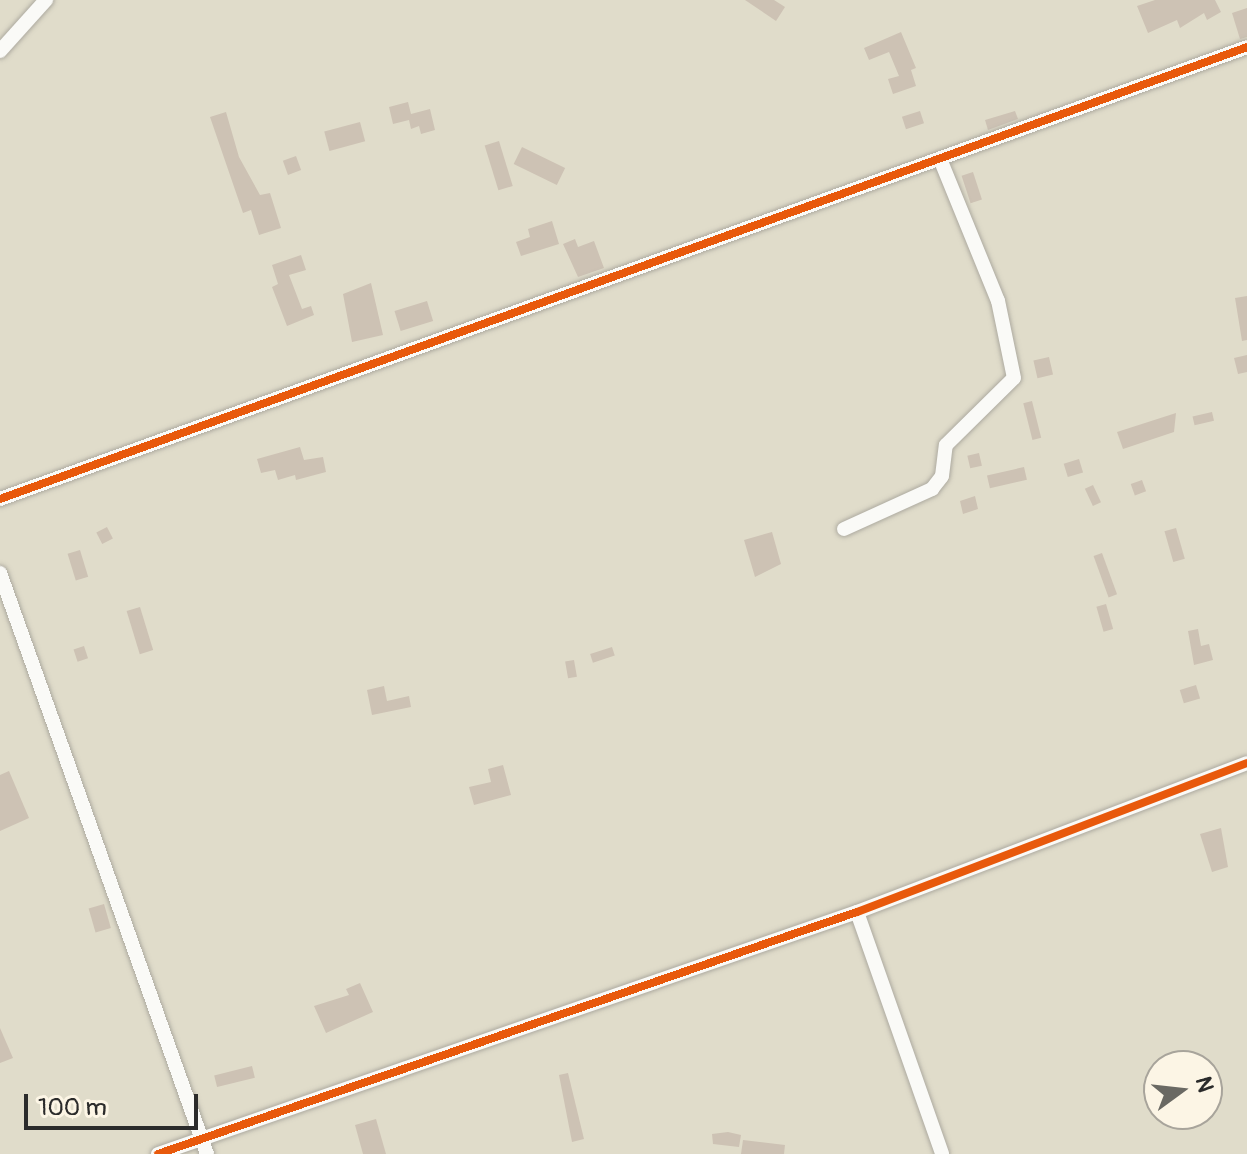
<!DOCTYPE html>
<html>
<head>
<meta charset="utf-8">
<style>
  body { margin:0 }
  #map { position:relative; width:1247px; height:1154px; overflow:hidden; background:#e0dcca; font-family:Pangolin,sans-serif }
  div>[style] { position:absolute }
  .building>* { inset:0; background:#cdc2b4; transform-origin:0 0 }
  .roads { filter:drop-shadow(0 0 2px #adaaa0) drop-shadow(0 0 2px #adaaa0) }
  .minor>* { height:14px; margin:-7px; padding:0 7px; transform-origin:7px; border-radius:7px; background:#fafaf7 }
  .cycleway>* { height:8px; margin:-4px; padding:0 4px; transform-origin:4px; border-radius:4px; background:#e8590c }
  span { translate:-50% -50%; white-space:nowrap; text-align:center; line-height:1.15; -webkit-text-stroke:8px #fcf5e5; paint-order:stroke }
  .north { position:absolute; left:1143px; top:1050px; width:80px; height:80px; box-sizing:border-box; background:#fcf5e5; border:2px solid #a8a49b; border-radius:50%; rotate:75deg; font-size:22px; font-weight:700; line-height:32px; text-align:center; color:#2b2b2b }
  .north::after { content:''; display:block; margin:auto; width:28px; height:36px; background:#6a6963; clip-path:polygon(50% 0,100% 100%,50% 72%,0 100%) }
  .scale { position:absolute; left:24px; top:1094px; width:174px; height:36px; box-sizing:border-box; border:4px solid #2b2b2b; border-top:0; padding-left:10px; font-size:24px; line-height:28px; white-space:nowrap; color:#2b2b2b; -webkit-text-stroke:6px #fcf5e5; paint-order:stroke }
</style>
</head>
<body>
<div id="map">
  <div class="building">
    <div style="clip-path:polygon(745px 0,774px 0,785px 7px,776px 21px)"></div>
    <div style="clip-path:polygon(1155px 0,1215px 0,1221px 12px,1207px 20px,1204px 13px,1180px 28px,1177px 20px,1148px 33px,1137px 6px)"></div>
    <div style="clip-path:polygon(1247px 8px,1247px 37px,1240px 39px,1232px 13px)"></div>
    <div style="clip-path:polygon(901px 32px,916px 68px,911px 70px,916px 86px,893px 94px,888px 79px,899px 76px,889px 52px,869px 60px,864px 48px)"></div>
    <div style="clip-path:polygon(408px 102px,411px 114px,430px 109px,435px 130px,421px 134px,419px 126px,411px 129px,409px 120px,393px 124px,389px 107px)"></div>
    <div style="left:920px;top:111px;width:13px;height:19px;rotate:72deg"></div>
    <div style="clip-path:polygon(1015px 111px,1018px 119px,988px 130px,985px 120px)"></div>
    <div style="clip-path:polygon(226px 112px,239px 157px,260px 195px,270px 193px,281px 228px,259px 235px,251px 210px,243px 213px,210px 117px)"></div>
    <div style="left:360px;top:122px;width:20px;height:37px;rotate:75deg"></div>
    <div style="left:499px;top:141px;width:47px;height:15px;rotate:73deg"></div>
    <div style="left:522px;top:147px;width:48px;height:19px;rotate:26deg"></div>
    <div style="left:296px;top:156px;width:15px;height:14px;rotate:70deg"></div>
    <div style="left:973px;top:172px;width:29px;height:12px;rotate:72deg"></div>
    <div style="clip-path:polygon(552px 221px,559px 244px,521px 256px,516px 242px,530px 237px,528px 229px)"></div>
    <div style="clip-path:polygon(575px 239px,578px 247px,594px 241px,604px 268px,578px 277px,563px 244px)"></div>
    <div style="clip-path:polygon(301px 255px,306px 270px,289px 275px,302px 309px,311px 306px,314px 315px,287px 326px,272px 287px,278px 284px,272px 265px)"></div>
    <div style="clip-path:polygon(371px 283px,383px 335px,352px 342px,343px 294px)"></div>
    <div style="clip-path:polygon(1247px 296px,1247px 340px,1242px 341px,1235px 298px)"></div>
    <div style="left:427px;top:301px;width:21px;height:34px;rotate:73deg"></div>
    <div style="clip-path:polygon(1247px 355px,1247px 372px,1238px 374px,1234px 358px)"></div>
    <div style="left:1049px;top:357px;width:18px;height:16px;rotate:77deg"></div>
    <div style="left:1032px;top:401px;width:38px;height:9px;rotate:76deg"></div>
    <div style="left:1212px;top:412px;width:9px;height:20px;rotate:77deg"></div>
    <div style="clip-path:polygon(1176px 413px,1174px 432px,1123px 449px,1117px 432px)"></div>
    <div style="clip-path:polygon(300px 447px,304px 460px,323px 457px,326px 472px,296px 480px,295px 475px,278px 480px,275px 470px,261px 473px,257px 459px)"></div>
    <div style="left:979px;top:453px;width:13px;height:12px;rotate:77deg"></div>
    <div style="left:1079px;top:459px;width:14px;height:16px;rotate:73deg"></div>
    <div style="left:1024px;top:467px;width:13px;height:38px;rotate:77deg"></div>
    <div style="left:1142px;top:480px;width:12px;height:12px;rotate:70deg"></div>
    <div style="left:1093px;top:485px;width:19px;height:9px;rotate:65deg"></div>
    <div style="clip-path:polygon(975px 496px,978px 509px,963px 514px,960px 501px)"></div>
    <div style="left:107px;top:527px;width:13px;height:12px;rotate:63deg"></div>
    <div style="left:1176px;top:528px;width:32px;height:12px;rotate:74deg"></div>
    <div style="clip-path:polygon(772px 532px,781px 564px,755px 577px,744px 540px)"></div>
    <div style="left:80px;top:550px;width:28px;height:13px;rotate:73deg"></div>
    <div style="left:1102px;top:553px;width:44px;height:9px;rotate:70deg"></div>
    <div style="left:1106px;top:604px;width:26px;height:10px;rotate:74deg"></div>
    <div style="left:140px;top:607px;width:45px;height:14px;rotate:73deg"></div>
    <div style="clip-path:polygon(1198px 629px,1201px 646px,1209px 644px,1213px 660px,1194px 665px,1188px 631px)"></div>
    <div style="left:84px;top:646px;width:13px;height:11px;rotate:72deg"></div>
    <div style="left:612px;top:647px;width:9px;height:23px;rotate:72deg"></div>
    <div style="left:574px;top:660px;width:17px;height:9px;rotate:80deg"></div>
    <div style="left:1196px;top:685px;width:14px;height:17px;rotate:73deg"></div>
    <div style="clip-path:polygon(384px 686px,387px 701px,409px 696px,411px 707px,372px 715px,367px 690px)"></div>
    <div style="clip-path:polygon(503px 765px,511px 795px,474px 805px,469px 787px,491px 782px,488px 769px)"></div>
    <div style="clip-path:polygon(9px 771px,29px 818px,0 831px,0 775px)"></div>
    <div style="clip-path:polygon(1221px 828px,1228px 867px,1212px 872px,1200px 834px)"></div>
    <div style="left:104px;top:904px;width:25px;height:16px;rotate:74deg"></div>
    <div style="clip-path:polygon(360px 983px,373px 1012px,326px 1033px,314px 1006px,349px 995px,346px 989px)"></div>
    <div style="clip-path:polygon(0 1028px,13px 1058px,0 1063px)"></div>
    <div style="left:252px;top:1066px;width:12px;height:39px;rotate:76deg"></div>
    <div style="clip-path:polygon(568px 1073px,584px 1139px,572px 1142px,559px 1075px)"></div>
    <div style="clip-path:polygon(376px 1119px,386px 1154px,363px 1154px,355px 1125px)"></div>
    <div style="clip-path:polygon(728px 1132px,741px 1135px,739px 1147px,713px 1144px,712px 1134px)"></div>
    <div style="clip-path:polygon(743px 1140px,785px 1145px,784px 1154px,741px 1154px)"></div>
  </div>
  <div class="roads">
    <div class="minor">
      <div style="left:0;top:51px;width:69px;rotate:-48deg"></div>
      <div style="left:0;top:499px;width:1326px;rotate:-19.92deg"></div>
      <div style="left:844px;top:529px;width:97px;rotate:-24.4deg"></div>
      <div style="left:932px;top:489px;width:16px;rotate:-52deg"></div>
      <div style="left:942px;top:476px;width:31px;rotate:-83deg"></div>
      <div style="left:946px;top:445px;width:95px;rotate:-44.6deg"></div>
      <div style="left:1014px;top:378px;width:79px;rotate:-101.7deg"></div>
      <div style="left:998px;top:301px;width:151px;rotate:-112.2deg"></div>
      <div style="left:0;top:573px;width:617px;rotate:70.39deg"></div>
      <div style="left:857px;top:912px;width:256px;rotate:70.6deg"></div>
      <div style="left:158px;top:1154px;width:740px;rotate:-19.1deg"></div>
      <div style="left:857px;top:912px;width:417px;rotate:-20.9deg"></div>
    </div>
  </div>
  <div class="cycleway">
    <div style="left:0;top:499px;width:1326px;rotate:-19.92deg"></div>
    <div style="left:158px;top:1154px;width:740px;rotate:-19.1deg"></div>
    <div style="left:857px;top:912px;width:417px;rotate:-20.9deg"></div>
  </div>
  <div class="north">N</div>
  <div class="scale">100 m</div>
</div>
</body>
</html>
